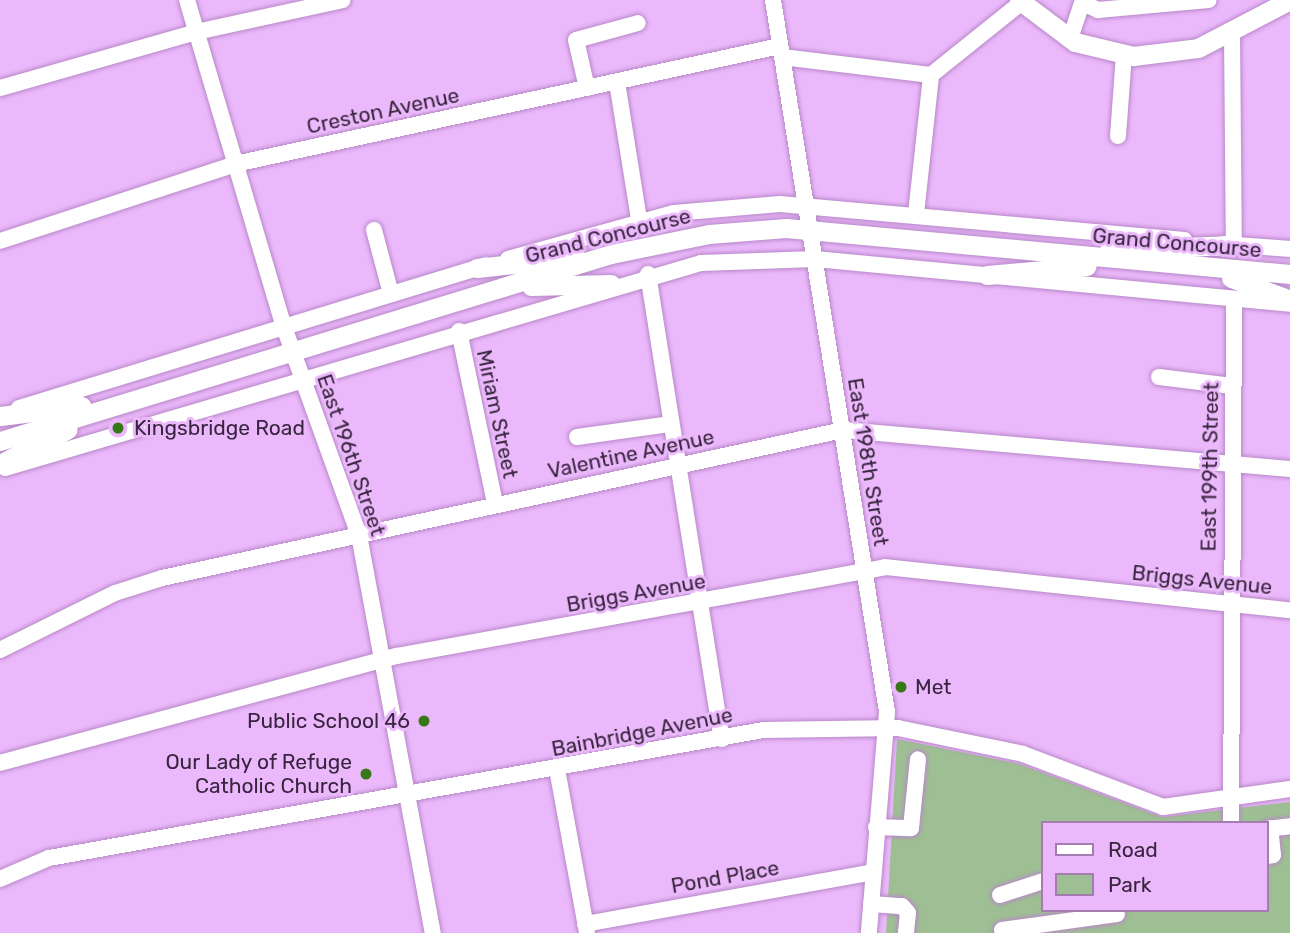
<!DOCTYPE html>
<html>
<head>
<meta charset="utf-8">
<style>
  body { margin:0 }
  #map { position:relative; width:1290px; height:933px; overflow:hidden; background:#ebb9fb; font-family:Rubik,sans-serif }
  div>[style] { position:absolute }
  .green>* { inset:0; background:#9ebf93 }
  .roads { filter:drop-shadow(0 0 2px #b888c8) drop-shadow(0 0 2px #b888c8) }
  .minor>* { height:16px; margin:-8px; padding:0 8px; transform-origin:8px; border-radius:8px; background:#fff }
  .major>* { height:19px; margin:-9.5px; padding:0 9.5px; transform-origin:9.5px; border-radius:9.5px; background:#fff }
  .dots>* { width:19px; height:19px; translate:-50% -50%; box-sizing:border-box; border:4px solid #ebb9fb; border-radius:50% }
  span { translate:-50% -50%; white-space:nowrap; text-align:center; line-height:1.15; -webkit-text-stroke:6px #ebb9fb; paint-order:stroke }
  .street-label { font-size:21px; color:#38243e }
  .poi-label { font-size:21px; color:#38243e }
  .left { translate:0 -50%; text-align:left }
  .right { translate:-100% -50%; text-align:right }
  .legend { position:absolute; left:1041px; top:821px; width:228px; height:91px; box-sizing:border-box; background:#ebb9fb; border:2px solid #a37daf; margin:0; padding:9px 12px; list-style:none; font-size:21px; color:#38243e }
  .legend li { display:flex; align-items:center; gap:14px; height:35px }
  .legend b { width:35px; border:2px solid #a37daf }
</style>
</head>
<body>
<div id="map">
  <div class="green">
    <div style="clip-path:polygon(evenodd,897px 739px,1020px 764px,1162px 817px,1290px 802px,1290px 933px,886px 933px,897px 739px,1043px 823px,1267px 823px,1267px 910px,1043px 910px,1043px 823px)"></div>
  </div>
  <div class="roads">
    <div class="minor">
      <div style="left:187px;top:0;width:341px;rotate:73.5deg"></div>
      <div style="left:284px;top:327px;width:221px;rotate:70.2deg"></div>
      <div style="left:359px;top:535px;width:405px;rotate:79.5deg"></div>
      <div style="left:773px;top:0;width:721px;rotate:80.9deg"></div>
      <div style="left:887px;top:712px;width:222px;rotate:94.7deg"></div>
      <div style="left:1083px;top:3px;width:17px;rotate:25deg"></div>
      <div style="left:1098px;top:10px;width:111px;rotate:-5.1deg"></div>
      <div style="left:1232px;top:32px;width:213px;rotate:89.5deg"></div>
      <div style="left:1070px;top:39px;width:41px;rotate:-71.6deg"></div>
      <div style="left:782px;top:57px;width:150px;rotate:6.9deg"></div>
      <div style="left:617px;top:82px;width:140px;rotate:80.9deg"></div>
      <div style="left:0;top:88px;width:204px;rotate:-15.9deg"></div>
      <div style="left:196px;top:32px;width:150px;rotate:-12.3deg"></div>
      <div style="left:587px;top:88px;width:49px;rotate:-102.9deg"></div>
      <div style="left:576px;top:40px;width:64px;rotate:-15.3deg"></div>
      <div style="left:1118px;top:136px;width:81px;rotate:-85.8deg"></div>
      <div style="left:916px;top:214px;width:140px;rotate:-83.8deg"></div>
      <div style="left:931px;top:75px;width:115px;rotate:-38.7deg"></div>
      <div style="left:374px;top:230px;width:66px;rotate:75.1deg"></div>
      <div style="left:0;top:241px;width:247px;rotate:-18.1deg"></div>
      <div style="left:235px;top:164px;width:558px;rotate:-12.22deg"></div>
      <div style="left:1224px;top:244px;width:66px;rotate:4.3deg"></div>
      <div style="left:508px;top:259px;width:172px;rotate:-15.5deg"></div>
      <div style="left:674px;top:213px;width:106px;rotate:-4.9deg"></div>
      <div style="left:780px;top:204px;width:406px;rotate:5.1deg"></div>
      <div style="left:648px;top:274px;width:471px;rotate:81deg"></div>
      <div style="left:459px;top:331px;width:177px;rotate:78.2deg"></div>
      <div style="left:1159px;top:377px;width:74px;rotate:7deg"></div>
      <div style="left:19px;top:408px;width:488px;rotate:-17deg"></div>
      <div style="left:577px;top:437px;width:95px;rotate:-7.9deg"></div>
      <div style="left:5px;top:468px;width:726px;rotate:-16.41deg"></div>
      <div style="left:701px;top:263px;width:114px;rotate:-2deg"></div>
      <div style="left:815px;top:259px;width:477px;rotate:5.4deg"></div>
      <div style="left:0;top:650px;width:128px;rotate:-26.4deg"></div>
      <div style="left:115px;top:593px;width:49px;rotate:-17.7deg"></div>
      <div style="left:162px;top:578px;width:697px;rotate:-12.26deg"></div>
      <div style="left:843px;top:430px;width:449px;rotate:5deg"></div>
      <div style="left:0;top:763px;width:411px;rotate:-15.1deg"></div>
      <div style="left:397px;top:656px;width:496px;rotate:-10.3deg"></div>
      <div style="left:885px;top:567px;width:407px;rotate:6.1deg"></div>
      <div style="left:557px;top:769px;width:166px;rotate:79.6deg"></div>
      <div style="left:1231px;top:823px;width:523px;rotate:-89.67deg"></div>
      <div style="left:876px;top:827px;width:35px;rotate:2deg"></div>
      <div style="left:911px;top:828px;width:69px;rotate:-84.2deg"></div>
      <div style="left:1267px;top:829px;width:23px;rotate:-7deg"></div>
      <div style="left:1267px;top:856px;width:6px;rotate:-9deg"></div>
      <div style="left:1273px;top:855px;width:27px;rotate:-96deg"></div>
      <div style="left:0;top:879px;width:53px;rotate:-23.2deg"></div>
      <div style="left:49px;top:858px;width:725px;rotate:-10.16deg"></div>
      <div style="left:763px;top:730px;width:135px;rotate:-0.8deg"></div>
      <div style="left:898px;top:728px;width:128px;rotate:11.7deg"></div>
      <div style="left:1023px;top:754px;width:150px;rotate:20.7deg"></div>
      <div style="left:1163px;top:807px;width:128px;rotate:-8.1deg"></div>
      <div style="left:1000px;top:895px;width:45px;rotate:-18deg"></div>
      <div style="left:871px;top:904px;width:31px;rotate:4deg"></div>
      <div style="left:902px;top:906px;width:9px;rotate:49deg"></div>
      <div style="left:908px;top:913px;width:20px;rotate:96deg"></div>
      <div style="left:585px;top:924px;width:293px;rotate:-10.2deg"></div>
      <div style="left:1002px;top:930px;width:116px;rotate:-7.9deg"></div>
    </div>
    <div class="major">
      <div style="left:1019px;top:0;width:70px;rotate:36.9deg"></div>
      <div style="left:1075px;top:42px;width:60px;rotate:13.6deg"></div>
      <div style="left:1133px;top:56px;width:65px;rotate:-7deg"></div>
      <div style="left:1198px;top:48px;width:104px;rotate:-27.6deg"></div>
      <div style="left:1109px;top:250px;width:125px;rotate:-2.3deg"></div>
      <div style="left:477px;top:268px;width:99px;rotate:-6.4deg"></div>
      <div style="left:987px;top:275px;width:100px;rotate:-5.1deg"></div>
      <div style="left:1231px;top:278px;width:63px;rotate:20.4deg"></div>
      <div style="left:531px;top:286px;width:80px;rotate:-1.4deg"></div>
      <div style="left:0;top:416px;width:82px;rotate:-7deg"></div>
      <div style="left:0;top:441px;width:639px;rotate:-17.02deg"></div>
      <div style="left:611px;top:254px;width:100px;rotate:-11.5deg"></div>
      <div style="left:709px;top:234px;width:77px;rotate:-4.5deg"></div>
      <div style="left:786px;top:228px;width:506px;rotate:5.21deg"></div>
      <div style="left:0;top:464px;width:76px;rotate:-27.2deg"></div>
    </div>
  </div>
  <div class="dots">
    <div style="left:118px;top:428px;background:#367817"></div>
    <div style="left:901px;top:687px;background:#367817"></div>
    <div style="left:424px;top:721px;background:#367817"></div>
    <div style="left:366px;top:774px;background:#367817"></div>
  </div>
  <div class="street-label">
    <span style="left:383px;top:111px;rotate:-12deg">Creston Avenue</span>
    <span style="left:608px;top:236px;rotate:-14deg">Grand Concourse</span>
    <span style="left:1177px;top:243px;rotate:5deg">Grand Concourse</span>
    <span style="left:497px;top:414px;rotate:78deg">Miriam Street</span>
    <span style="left:631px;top:454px;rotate:-12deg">Valentine Avenue</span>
    <span style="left:351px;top:455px;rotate:71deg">East 196th Street</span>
    <span style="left:868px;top:462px;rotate:81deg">East 198th Street</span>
    <span style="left:1210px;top:467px;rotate:-89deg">East 199th Street</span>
    <span style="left:1202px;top:580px;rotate:6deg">Briggs Avenue</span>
    <span style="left:636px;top:593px;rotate:-10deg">Briggs Avenue</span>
    <span style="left:642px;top:732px;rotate:-11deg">Bainbridge Avenue</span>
    <span style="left:725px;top:877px;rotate:-10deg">Pond Place</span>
  </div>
  <div class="poi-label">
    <span class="left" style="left:134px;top:428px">Kingsbridge Road</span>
    <span class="left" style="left:915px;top:687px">Met</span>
    <span class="right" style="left:410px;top:721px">Public School 46</span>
    <span class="right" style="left:352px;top:774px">Our Lady of Refuge<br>Catholic Church</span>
  </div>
  <ul class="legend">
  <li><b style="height:9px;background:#fff"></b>Road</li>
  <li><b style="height:19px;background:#9ebf93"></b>Park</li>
  </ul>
</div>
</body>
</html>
